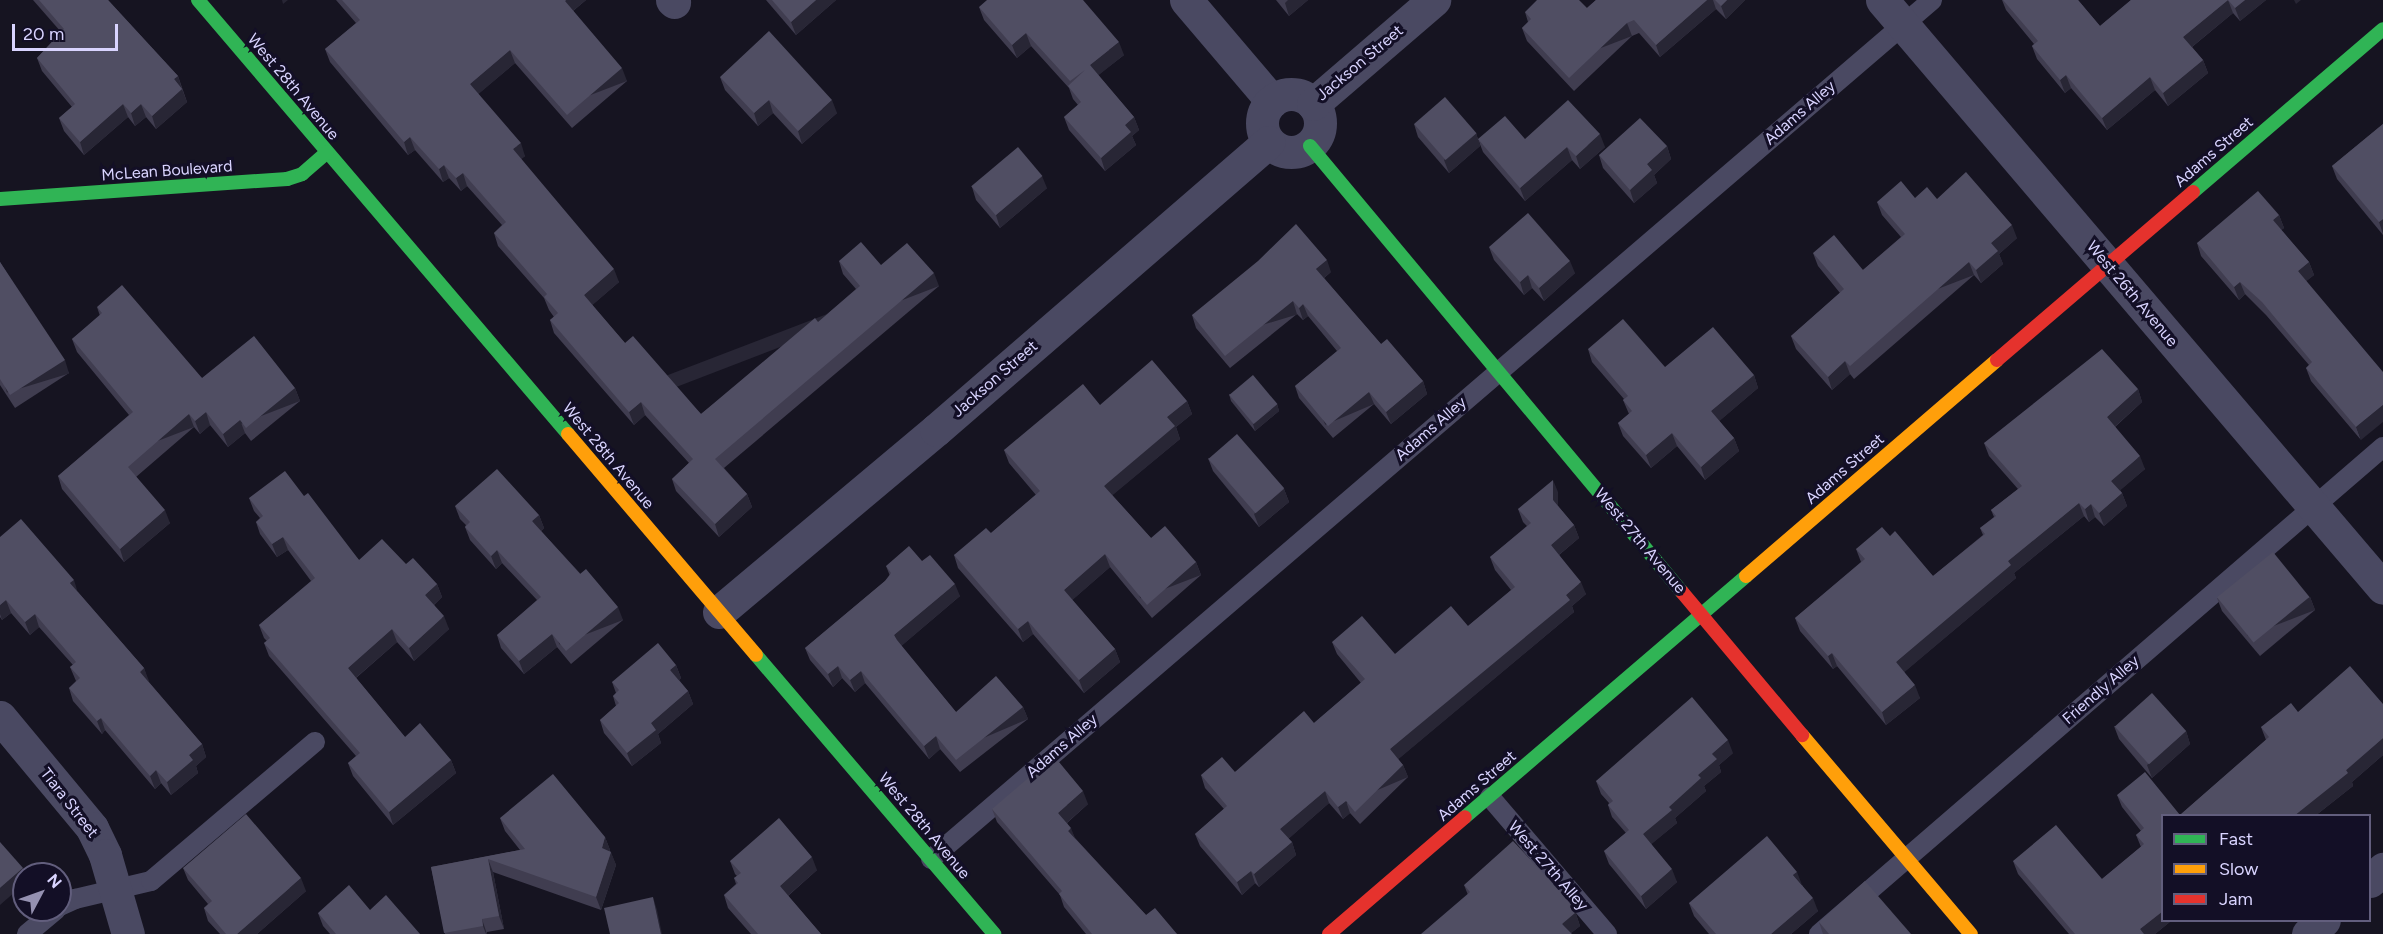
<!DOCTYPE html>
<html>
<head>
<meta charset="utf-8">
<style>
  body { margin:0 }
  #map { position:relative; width:2383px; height:934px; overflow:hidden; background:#161421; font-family:Figtree,sans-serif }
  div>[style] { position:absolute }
  .lane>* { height:20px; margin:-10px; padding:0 10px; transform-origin:10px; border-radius:10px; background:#4a4962 }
  .street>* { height:33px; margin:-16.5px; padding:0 16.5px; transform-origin:16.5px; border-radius:16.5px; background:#4a4962 }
  .street>.ring { margin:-16.5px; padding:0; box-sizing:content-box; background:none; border:33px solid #4a4962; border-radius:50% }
  .fast>* { height:14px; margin:-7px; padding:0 7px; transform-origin:7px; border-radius:7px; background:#30b455 }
  .slow>* { height:14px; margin:-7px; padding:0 7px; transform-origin:7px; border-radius:7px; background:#ff9f0a }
  .jam>* { height:14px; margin:-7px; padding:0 7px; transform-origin:7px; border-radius:7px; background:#e5322d }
  .wall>* { inset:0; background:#403d50 }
  .shaded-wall>* { inset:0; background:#282635; transform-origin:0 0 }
  .building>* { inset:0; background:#504e63; transform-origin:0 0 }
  span { translate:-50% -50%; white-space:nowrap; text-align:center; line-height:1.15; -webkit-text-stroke:6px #130f26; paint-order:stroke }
  .street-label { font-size:16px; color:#d9d4ff }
  .legend { position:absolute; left:2161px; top:814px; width:210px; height:108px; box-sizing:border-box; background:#130f26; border:2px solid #625e7d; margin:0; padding:8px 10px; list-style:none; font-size:18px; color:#d9d4ff }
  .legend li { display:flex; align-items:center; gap:12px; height:30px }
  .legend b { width:30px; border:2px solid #625e7d }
  .north { position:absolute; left:12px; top:862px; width:60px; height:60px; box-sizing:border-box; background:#130f26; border:2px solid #625e7d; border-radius:50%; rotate:49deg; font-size:16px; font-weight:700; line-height:24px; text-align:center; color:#d9d4ff }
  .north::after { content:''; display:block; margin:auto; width:21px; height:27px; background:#9591b1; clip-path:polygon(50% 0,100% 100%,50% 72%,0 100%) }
  .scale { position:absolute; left:12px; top:24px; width:106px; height:27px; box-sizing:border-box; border:3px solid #d9d4ff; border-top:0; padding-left:8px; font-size:18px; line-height:21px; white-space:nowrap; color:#d9d4ff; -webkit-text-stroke:4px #130f26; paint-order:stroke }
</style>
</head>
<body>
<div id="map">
  <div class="lane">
    <div style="left:1490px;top:797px;width:180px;rotate:49.5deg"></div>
    <div style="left:931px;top:859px;width:1319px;rotate:-40.63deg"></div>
    <div style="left:60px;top:906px;width:17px;rotate:-25deg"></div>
    <div style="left:75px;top:899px;width:78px;rotate:-13.3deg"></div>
    <div style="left:151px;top:881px;width:215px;rotate:-40.3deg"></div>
    <div style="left:27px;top:934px;width:38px;rotate:-40deg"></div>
    <div style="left:1819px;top:934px;width:745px;rotate:-40.81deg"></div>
  </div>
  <div class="street">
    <div style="left:672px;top:0;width:3px;rotate:45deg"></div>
    <div style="left:1186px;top:0;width:133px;rotate:49.6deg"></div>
    <div style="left:1882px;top:0;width:772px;rotate:49.57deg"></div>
    <div class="ring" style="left:1262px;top:94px;width:25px;height:25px"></div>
    <div style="left:1313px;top:104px;width:160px;rotate:-40.7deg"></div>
    <div style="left:719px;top:612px;width:283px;rotate:-40deg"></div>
    <div style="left:936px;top:430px;width:440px;rotate:-40.9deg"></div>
    <div style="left:0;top:717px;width:144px;rotate:50.3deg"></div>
    <div style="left:92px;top:828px;width:30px;rotate:64deg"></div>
    <div style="left:105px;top:855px;width:82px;rotate:73.8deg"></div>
    <div style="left:2370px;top:881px;width:18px;rotate:-43deg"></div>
    <div style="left:2308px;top:934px;width:21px;rotate:-41deg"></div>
  </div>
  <div class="fast">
    <div style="left:198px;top:0;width:570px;rotate:49.55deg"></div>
    <div style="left:1310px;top:146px;width:581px;rotate:50.17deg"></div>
    <div style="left:2193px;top:192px;width:250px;rotate:-40.6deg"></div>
    <div style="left:0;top:199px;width:288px;rotate:-4deg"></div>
    <div style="left:287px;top:179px;width:16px;rotate:-18deg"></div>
    <div style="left:302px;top:174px;width:33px;rotate:-41deg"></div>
    <div style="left:756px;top:655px;width:367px;rotate:49.5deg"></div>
    <div style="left:1465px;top:817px;width:370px;rotate:-40.6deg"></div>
  </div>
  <div class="slow">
    <div style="left:568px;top:434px;width:290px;rotate:49.6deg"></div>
    <div style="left:1746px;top:576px;width:331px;rotate:-40.7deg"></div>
    <div style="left:1802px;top:735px;width:261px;rotate:49.7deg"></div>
  </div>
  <div class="jam">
    <div style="left:1997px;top:360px;width:258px;rotate:-40.6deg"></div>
    <div style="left:1682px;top:592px;width:187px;rotate:50deg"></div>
    <div style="left:1329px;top:934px;width:179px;rotate:-40.7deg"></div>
  </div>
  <div class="wall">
    <div style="clip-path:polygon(33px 0,108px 0,178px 76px,187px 102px,156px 129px,146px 117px,135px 126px,128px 117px,84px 155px,64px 131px,59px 118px,72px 107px,42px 71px,37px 58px,61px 32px)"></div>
    <div style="clip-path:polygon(336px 0,586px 0,573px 11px,627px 81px,572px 128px,515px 63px,478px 94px,525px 156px,521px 159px,619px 282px,592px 305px,625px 343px,701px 414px,818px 322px,856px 289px,843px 274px,839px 261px,881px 265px,939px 286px,724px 468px,747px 494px,752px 507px,719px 537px,676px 491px,672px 479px,689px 463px,645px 415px,634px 425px,554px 333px,550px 320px,554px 317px,549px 310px,544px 298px,498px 246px,494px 233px,502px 225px,467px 186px,461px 191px,449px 178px,443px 182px,415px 150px,408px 155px,330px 62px,325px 49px,356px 23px)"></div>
    <div style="clip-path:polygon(766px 0,836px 0,796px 35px)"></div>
    <div style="clip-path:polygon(1276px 0,1308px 0,1289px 16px)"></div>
    <div style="clip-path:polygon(1596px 0,1745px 0,1726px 19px,1716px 9px,1660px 57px,1639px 33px,1632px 36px,1574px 91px,1527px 41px,1522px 28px,1528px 22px,1525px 12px,1587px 8px)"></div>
    <div style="clip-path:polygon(2002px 0,2078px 0,2100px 26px,2131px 0,2266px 0,2240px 21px,2233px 13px,2192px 47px,2203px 60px,2208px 73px,2168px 106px,2155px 90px,2107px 130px,2071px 88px,2065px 93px,2037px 59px,2032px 46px,2034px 44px,2006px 10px)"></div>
    <div style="clip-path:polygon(979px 7px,1124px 55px,1098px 75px,1134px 117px,1139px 130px,1132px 136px,1136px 145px,1105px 171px,1069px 130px,1064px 117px,1078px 105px,1073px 99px,1069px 88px,1031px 46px,1017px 58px,984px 20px)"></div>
    <div style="clip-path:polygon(720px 77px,837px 113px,802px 144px,773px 113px,758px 126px,725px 90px)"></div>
    <div style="clip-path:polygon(1414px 124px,1476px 133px,1480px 146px,1449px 173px,1418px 137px)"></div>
    <div style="clip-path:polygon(2383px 124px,2383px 235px,2337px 179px,2332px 166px)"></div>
    <div style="clip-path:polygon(1478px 139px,1525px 139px,1605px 147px,1580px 169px,1572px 160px,1525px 201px,1483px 152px)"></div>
    <div style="clip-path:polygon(1667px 146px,1671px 159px,1654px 175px,1657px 183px,1634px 203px,1603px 168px,1599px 155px)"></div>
    <div style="clip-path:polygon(972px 187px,1047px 188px,1000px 228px,976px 200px)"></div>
    <div style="clip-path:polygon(1915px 198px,1937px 199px,2017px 238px,1999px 254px,2003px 264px,1981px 283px,1974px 275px,1854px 379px,1850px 374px,1832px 390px,1796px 349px,1791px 336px,1840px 293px,1818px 266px,1813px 253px,1863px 270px,1901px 237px,1882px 215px,1877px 202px)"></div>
    <div style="clip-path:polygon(2279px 215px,2284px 228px,2281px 230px,2309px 262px,2314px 275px,2306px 281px,2361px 440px,2311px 381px,2306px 368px,2309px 365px,2266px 315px,2245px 294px,2239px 300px,2201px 256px,2197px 243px)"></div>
    <div style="clip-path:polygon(1489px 247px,1575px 273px,1544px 301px,1532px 288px,1524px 295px,1494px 260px)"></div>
    <div style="clip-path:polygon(0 262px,69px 373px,15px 408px,0 385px)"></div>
    <div style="clip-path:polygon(1331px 272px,1324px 278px,1381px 344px,1423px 381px,1427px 394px,1391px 424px,1374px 404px,1333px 438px,1299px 398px,1295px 386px,1337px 351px,1308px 316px,1303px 320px,1297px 314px,1230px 368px,1196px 328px,1192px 315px)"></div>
    <div style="clip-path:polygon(97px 307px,202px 378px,295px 388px,300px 401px,251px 441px,245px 433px,228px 447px,210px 425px,200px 434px,194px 427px,136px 477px,170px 523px,124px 562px,62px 489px,58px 476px,129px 415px,77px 352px,72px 339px,100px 316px)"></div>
    <div style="clip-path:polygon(1588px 349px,1665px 367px,1754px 375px,1758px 388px,1719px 421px,1734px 438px,1739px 451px,1705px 480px,1677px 446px,1651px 468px,1623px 436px,1618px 423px,1629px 414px,1623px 400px,1624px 399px,1592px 362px)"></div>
    <div style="clip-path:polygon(2138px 389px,2142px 402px,2115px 427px,2145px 469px,2120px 490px,2122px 493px,2127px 506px,2104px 526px,2095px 517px,2089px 522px,2084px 516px,2014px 573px,2016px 578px,1904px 672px,1920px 698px,1886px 725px,1837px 666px,1833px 669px,1800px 631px,1795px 618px,1861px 562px,1856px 549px,1890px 536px,1933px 576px,1983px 535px,1980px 528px,1994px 517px,1991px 510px,2018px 489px,1989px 456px,1984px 443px)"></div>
    <div style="clip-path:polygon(1229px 394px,1277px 404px,1279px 411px,1255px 431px,1231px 401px)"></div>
    <div style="clip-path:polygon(1187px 401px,1192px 414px,1176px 427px,1180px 439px,1112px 495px,1151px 538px,1196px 562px,1201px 575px,1152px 618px,1110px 567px,1072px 600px,1115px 649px,1120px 662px,1084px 693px,1033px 634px,1023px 642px,958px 568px,954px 555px,991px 533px,1036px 495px,1009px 463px,1004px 450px,1100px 405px)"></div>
    <div style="clip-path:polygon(1208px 458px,1284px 489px,1289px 502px,1259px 527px,1213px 471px)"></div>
    <div style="clip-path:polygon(1558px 492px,1558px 506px,1574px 525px,1579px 538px,1559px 555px,1586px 594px,1572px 606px,1574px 612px,1398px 759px,1403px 765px,1408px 777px,1360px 824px,1350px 813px,1343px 819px,1329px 803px,1288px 839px,1292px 842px,1296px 855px,1259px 887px,1255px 883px,1242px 895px,1200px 846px,1195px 834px,1224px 809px,1205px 788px,1201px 775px,1235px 772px,1314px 723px,1361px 683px,1337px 654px,1332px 642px,1395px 654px,1468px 626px,1511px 590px,1495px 570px,1490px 557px,1527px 526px,1523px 522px,1518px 509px)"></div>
    <div style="clip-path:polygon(304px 496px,359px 560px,406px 564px,437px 584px,442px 597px,434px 605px,449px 629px,414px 661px,397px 642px,356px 678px,405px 737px,451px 760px,456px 773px,393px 825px,353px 776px,348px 763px,356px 756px,269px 656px,264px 643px,267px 641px,264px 638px,259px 625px,311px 581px,288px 550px,277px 557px,260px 534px,256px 522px,260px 518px,254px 511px,249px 498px)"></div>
    <div style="clip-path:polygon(455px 506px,539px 515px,544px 528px,541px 531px,623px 620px,571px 664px,557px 647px,524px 674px,501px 648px,497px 635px,537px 600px,502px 563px,496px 569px,470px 540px,465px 527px,466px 525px,460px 519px)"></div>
    <div style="clip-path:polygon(0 537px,78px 592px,144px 668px,148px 681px,202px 744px,206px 757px,196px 766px,198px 773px,171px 795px,161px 783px,155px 789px,105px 730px,102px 734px,73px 701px,69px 688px,76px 681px,70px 667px,73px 665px,39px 627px,30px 635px,11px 613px,2px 620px,0 617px)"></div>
    <div style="clip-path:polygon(922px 561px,960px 596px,901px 646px,956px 712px,1023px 707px,1028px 719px,960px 772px,940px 749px,929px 759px,865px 683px,855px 692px,842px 678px,833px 687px,810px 660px,805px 648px,885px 581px,890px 576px,886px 566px)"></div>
    <div style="clip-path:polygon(2310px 597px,2315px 610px,2260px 656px,2222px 611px,2217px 598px)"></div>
    <div style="clip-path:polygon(676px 665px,681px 678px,679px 680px,688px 691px,693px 704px,658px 734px,661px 743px,632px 766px,604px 733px,600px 720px,616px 706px,613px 696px,616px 693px,612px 682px)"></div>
    <div style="clip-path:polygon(2383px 704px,2383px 755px,2352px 782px,2353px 786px,2315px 816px,2163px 816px,2163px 921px,2171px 921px,2155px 934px,2069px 934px,2018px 874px,2013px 861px,2102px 879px,2141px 847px,2136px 835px,2141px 831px,2122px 807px,2117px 795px,2180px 815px,2266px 740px,2261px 727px,2298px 712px)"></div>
    <div style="clip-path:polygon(2114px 726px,2186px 731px,2190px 744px,2152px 778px,2119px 739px)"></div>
    <div style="clip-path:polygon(1733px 753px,1719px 765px,1721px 772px,1704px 786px,1706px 791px,1675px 818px,1677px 823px,1651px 844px,1677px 882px,1646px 909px,1609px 864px,1604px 851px,1626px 833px,1612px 817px,1608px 805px,1609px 803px,1601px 794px,1596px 781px)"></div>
    <div style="clip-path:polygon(1088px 804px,1067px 823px,1075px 838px,1146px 915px,1177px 934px,1086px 934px,1064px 907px,1060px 895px,997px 822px,992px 809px)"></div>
    <div style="clip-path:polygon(500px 818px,605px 837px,610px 850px,610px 851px,616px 865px,601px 910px,493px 872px,504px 929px,487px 932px,487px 934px,445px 934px,431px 867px,520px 850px,505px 831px)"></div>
    <div style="clip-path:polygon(730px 861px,817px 870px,788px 896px,821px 934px,751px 934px,728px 908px,724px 895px,736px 884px,734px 878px,737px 876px,735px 874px)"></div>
    <div style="clip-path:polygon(183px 868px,306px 891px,257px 934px,220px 934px,208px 921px,204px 908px,208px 904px,188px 880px)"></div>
    <div style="clip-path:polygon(1464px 885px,1573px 905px,1580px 926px,1571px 933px,1468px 895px)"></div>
    <div style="clip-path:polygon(1802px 885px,1818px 911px,1791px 934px,1709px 934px,1694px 916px,1689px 903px)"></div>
    <div style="clip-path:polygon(370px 910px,420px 934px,330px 934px,323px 926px,318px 913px)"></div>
    <div style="clip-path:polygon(1819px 922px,1911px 934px,1823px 934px)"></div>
  </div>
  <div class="shaded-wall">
    <div style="clip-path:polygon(282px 0,288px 0,283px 4px)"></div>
    <div style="clip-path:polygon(566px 0,586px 0,569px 14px,565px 1px)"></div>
    <div style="clip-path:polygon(816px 0,836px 0,796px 35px,791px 22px)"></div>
    <div style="clip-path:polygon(1288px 0,1308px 0,1289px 16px,1285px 3px)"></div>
    <div style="clip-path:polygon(1707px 0,1713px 0,1716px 9px,1660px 57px,1656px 45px)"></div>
    <div style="clip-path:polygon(1727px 0,1745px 0,1726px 19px,1721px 6px)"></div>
    <div style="clip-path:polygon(2228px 0,2233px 13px,2188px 50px,2183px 37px)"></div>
    <div style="clip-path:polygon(2245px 0,2266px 0,2240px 21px,2235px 8px)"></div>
    <div style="clip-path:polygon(2294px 0,2301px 0,2296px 4px)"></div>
    <div style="left:1627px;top:23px;width:14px;height:80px;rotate:69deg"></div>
    <div style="clip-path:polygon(1026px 33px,1031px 46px,1017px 58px,1012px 45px)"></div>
    <div style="clip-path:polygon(1119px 42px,1124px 55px,1095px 78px,1090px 65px)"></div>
    <div style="clip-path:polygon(510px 50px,515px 63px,475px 97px,470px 84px)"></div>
    <div style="clip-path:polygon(2203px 60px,2208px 73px,2168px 106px,2163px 93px)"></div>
    <div style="left:622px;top:68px;width:14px;height:72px;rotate:69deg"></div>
    <div style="clip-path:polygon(2066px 75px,2071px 88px,2065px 93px,2060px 80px)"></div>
    <div style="clip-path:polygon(178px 76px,182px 89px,174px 79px)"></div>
    <div style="clip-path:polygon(2150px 77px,2155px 90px,2107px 130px,2102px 118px)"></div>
    <div style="clip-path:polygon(182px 89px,187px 102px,156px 129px,152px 116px)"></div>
    <div style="clip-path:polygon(769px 100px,773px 113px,758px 126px,754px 113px)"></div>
    <div style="clip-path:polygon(832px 100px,837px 113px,802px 144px,798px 131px)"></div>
    <div style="clip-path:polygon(123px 104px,128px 117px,84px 155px,80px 142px)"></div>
    <div style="clip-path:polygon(141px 104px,146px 117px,135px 126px,131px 113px)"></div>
    <div style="clip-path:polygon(1134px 117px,1139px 130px,1132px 136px,1136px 145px,1105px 171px,1101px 158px,1125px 125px)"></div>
    <div style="clip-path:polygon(1476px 133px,1480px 146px,1449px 173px,1444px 160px)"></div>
    <div style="clip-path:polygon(1600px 134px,1605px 147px,1580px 169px,1576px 156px)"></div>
    <div style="clip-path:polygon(410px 137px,415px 150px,408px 155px,404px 142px)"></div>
    <div style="clip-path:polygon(521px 143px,525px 156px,518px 162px,513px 149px)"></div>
    <div style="clip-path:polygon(1667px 146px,1671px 159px,1654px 175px,1657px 183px,1634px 203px,1630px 190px,1647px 164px)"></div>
    <div style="clip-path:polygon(1567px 147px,1572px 160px,1525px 201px,1520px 188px)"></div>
    <div style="clip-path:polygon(444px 165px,449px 178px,443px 182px,439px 169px)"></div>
    <div style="clip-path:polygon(463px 173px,467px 186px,461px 191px,456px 178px)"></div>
    <div style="clip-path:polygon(1042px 176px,1047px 188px,1000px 228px,996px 215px)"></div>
    <div style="clip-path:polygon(2279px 215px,2284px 228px,2277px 233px,2273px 220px)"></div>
    <div style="clip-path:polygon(2383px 219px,2383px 234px,2379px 222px)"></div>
    <div style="clip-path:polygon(2012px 225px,2017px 238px,1999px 254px,2003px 264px,1981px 283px,1976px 270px,1991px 243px)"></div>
    <div style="clip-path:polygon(1327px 260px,1331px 272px,1320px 281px,1316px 269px)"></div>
    <div style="clip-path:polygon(1570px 261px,1575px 273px,1544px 301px,1539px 288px)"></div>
    <div style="left:1969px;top:262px;width:14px;height:158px;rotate:69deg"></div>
    <div style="clip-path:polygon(2309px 262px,2314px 275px,2303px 284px,2298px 271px)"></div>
    <div style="clip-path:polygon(614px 269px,619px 282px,589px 308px,584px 295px)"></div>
    <div style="left:934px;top:273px;width:14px;height:287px;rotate:69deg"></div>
    <div style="clip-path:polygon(1528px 275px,1532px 288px,1524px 295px,1520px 282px)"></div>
    <div style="clip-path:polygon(2240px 282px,2245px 294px,2239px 300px,2234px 287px)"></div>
    <div style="left:1293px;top:301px;width:14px;height:87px;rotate:73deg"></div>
    <div style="clip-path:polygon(1303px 304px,1308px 316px,1303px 320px,1299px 308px)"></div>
    <div style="left:65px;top:360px;width:14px;height:65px;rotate:73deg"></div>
    <div style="clip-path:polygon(1845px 361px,1850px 374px,1832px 390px,1828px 377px)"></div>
    <div style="clip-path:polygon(1754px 375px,1758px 388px,1716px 424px,1711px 411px)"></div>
    <div style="clip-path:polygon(1423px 381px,1427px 394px,1391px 424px,1386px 412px)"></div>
    <div style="left:295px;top:388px;width:14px;height:63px;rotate:69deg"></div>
    <div style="clip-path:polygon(2138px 389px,2142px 402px,2111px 430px,2107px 417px)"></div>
    <div style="left:1369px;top:392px;width:13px;height:53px;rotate:67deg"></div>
    <div style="clip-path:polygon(1187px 401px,1192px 414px,1176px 427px,1180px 439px,1108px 499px,1104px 486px,1167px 417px)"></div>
    <div style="clip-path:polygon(641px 402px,645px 415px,634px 425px,629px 412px)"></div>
    <div style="clip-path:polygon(1277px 404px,1279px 411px,1255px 431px,1253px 424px)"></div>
    <div style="clip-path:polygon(2383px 405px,2383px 422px,2361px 440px,2356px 427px)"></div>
    <div style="clip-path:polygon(206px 412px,210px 425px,200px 434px,195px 421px)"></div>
    <div style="left:189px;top:414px;width:14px;height:81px;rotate:69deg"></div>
    <div style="clip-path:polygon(240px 420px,245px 433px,228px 447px,223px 434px)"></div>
    <div style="clip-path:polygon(1672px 433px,1677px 446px,1651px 468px,1646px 455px)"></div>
    <div style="clip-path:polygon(1734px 438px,1739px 451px,1705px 480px,1701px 467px)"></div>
    <div style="clip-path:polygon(2140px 456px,2145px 469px,2116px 494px,2111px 481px)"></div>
    <div style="clip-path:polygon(1553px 480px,1558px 492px,1558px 513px,1553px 500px)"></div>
    <div style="clip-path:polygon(1284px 489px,1289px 502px,1259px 527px,1254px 514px)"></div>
    <div style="clip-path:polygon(2122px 493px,2127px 506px,2104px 526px,2099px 513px)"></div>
    <div style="clip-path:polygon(747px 494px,752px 507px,719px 537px,715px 524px)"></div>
    <div style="clip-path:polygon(2079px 503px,2084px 516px,2014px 573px,2016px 578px,1901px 675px,1896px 662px,2008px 561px)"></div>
    <div style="clip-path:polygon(2091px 504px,2095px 517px,2089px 522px,2085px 509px)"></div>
    <div style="clip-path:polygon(165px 510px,170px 523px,124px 562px,120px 549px)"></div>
    <div style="clip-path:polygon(539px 515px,544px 528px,537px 534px,532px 521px)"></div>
    <div style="clip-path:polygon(1574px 525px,1579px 538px,1555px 558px,1551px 545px)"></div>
    <div style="clip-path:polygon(283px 537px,288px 550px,277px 557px,272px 544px)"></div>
    <div style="clip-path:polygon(497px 550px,502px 563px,496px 569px,491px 556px)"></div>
    <div style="clip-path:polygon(1105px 554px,1110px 567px,1069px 603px,1064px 590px)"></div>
    <div style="left:1196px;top:562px;width:14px;height:65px;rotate:69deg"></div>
    <div style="clip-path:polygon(74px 580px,78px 593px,70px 583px)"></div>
    <div style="clip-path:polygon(1581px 582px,1586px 594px,1572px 606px,1574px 612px,1395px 762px,1390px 749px)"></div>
    <div style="clip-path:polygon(437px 584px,442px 597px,430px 608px,425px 595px)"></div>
    <div style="clip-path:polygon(955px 584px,960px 596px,899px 648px,894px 635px)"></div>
    <div style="left:2310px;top:597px;width:14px;height:72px;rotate:69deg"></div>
    <div style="clip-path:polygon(6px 600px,11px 613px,2px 620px,0 614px,0 605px)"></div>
    <div style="left:618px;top:607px;width:14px;height:68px;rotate:69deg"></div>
    <div style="clip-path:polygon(35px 614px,39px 627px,30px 635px,25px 622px)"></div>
    <div style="clip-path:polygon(444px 616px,449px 629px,414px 661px,409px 648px)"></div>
    <div style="clip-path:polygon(1028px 621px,1033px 634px,1023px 642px,1018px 629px)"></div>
    <div style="clip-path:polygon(392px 629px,397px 642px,352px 681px,348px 668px)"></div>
    <div style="clip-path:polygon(552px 634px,557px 647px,524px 674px,519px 661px)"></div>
    <div style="clip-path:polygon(1115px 649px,1120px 662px,1084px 693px,1079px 680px)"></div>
    <div style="clip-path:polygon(1832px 653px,1837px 666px,1833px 669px,1828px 656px)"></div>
    <div style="clip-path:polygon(676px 665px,681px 678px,675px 683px,670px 670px)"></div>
    <div style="clip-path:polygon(838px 666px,842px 678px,833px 687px,828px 674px)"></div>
    <div style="clip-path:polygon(144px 668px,149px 681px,145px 685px,140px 672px)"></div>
    <div style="clip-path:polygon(861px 671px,865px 683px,855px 692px,850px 680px)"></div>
    <div style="clip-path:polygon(1915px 685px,1920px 698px,1886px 725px,1882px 712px)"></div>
    <div style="clip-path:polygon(688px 691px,693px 704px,658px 734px,661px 743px,632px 766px,627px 753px,651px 723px)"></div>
    <div style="left:1023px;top:707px;width:13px;height:85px;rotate:67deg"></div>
    <div style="clip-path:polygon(101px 718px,105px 730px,102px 734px,97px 721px)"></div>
    <div style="clip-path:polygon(2186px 731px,2190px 744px,2152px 778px,2147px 765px)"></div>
    <div style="clip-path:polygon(936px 736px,940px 749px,929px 759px,924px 746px)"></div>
    <div style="clip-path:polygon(2383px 738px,2383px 755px,2352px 782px,2353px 786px,2315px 816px,2294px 816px)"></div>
    <div style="clip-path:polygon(1728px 740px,1733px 753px,1719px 765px,1721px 772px,1704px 786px,1706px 791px,1675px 818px,1677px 823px,1648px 847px,1643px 834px,1698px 775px,1712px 754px)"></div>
    <div style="clip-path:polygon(202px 744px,206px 757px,196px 766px,198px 773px,171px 795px,167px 782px,189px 755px)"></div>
    <div style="clip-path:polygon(451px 760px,456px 773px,393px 825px,389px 812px)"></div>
    <div style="left:1403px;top:765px;width:13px;height:67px;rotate:67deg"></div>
    <div style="clip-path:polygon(156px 770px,161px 783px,155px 789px,150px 776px)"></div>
    <div style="clip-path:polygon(1083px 791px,1088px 804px,1063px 826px,1058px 813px)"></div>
    <div style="clip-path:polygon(1325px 791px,1329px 803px,1285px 842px,1280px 829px)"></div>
    <div style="clip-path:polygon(1346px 801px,1350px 813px,1343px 819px,1338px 807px)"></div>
    <div style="clip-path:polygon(1071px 828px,1076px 841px,1068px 831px)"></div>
    <div style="clip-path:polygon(605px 837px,610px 850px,606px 861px,602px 848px)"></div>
    <div style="clip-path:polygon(1292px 842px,1296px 855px,1259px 887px,1254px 874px)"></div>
    <div style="clip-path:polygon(611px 852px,616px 865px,601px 910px,596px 897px)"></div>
    <div style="clip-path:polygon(812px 857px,817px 870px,784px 899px,780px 886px)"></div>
    <div style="clip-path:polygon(488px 859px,493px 872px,504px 929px,499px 916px)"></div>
    <div style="clip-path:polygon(23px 868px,25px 874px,24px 874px,24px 884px,0 905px,0 888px)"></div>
    <div style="clip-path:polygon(1672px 869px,1677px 882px,1646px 909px,1641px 896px)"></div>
    <div style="clip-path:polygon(1251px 871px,1255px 883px,1242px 895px,1237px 882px)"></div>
    <div style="clip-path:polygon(1797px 872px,1802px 885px,1793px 875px)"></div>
    <div style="clip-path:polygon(301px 878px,306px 891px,257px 934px,237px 934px)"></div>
    <div style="clip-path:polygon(653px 897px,657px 910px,662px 934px,661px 934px)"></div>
    <div style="clip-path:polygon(1813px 898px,1818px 911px,1791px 934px,1771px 934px)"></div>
    <div style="clip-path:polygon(1573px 905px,1580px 926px,1570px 934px,1562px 924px,1570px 907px)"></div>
    <div style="clip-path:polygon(2163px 911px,2163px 921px,2171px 921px,2155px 934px,2142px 934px,2140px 929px)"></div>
    <div style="clip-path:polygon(482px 919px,487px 934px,486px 934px,483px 926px)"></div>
  </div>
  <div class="building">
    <div style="clip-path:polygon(39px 0,108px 0,178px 76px,174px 79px,182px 89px,152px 116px,141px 104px,131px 113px,123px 104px,80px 142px,59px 118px,75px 104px,37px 58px,64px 29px)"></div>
    <div style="clip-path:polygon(342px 0,566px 0,565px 1px,622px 68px,567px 115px,510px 50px,470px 84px,521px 143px,513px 149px,614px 269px,584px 295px,625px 343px,633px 336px,701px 414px,815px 318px,818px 322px,860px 286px,839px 261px,861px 242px,881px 265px,907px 243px,934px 273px,715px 459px,747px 494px,715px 524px,672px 479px,693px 459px,641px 402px,629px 412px,550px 320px,558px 313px,544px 297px,547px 294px,494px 233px,506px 222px,463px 173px,456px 178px,444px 165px,439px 169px,410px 137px,404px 142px,325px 49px,360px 20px)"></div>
    <div style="clip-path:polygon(772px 0,816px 0,791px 22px)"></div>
    <div style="clip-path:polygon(987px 0,1083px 0,1119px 42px,1090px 65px,1134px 117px,1125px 125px,1131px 132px,1101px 158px,1064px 117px,1081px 102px,1068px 86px,1085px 70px,1070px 81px,1026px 33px,1012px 45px,979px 7px)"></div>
    <div style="clip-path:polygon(1537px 0,1579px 0,1587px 8px,1596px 0,1707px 0,1656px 45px,1634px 20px,1627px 23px,1569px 78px,1522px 28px,1531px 19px,1525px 12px)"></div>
    <div style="clip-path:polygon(1715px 0,1727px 0,1721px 6px)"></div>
    <div style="clip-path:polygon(2003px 0,2078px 0,2100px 26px,2131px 0,2245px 0,2235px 8px,2228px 0,2183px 37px,2203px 60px,2163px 93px,2150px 77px,2102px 118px,2066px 75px,2060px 80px,2032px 46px,2038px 41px)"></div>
    <div style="clip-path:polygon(769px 31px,832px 100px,798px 131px,769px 100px,754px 113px,720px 77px)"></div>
    <div style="left:1445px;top:97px;width:48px;height:41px;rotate:49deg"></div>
    <div style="clip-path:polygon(1568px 100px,1600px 134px,1576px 156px,1567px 147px,1520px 188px,1478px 139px,1505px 116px,1525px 139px)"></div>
    <div style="clip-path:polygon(1640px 118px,1667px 146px,1647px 164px,1652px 170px,1630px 190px,1599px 155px)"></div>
    <div style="clip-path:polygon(2383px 124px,2383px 219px,2379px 222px,2332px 166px)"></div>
    <div style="left:1018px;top:147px;width:38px;height:61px;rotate:50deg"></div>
    <div style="clip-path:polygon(1966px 172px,2012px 225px,1991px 243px,1998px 251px,1976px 270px,1969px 262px,1850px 366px,1845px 361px,1828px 377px,1791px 336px,1844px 289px,1813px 253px,1834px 235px,1863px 270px,1905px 234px,1877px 202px,1901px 181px,1915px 198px,1927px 187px,1937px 199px)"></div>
    <div style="clip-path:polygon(2258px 191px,2279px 215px,2273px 220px,2309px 262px,2298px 271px,2383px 372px,2383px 405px,2356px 427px,2306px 368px,2312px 362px,2262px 302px,2240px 282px,2234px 287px,2197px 243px)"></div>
    <div style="clip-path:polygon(1528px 213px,1570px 261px,1539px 288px,1528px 275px,1520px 282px,1489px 247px)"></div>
    <div style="clip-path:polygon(1296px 224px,1327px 260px,1316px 269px,1381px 344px,1387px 339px,1423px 381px,1386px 412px,1369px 392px,1328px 426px,1295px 386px,1341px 348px,1303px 304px,1299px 308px,1293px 301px,1225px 356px,1192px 315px,1258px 261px)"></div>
    <div style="clip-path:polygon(0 262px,65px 360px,10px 395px,0 379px)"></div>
    <div style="clip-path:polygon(122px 285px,202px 378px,254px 336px,295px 388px,246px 428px,240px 420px,223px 434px,206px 412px,195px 421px,189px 414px,128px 467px,165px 510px,120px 549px,58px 476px,133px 412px,72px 339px,102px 313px,97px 307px)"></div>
    <div style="clip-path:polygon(1623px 319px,1665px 367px,1713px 327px,1754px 375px,1711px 411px,1734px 438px,1701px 467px,1672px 433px,1646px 455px,1618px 423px,1632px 411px,1623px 400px,1628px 396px,1588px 349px)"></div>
    <div style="clip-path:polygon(2102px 349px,2138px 389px,2107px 417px,2140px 456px,2111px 481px,2122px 493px,2099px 513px,2091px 504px,2085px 509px,2079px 503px,2008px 561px,2011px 565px,1896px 662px,1915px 685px,1882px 712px,1832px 653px,1828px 656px,1795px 618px,1865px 559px,1856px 549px,1882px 527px,1890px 536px,1895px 531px,1933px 576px,1985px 534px,1980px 528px,1996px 516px,1991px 510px,2022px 486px,1984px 443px)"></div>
    <div style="clip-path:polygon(1152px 360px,1187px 401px,1167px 417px,1175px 426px,1104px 486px,1151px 538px,1165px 526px,1196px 562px,1147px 605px,1105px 554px,1064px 590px,1115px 649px,1079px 680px,1028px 621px,1018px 629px,954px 555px,986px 528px,991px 533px,1040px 491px,1004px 450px,1083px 384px,1100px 405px)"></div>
    <div style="left:1253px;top:375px;width:38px;height:31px;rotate:50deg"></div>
    <div style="left:1237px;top:434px;width:72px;height:38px;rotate:49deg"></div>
    <div style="clip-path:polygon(497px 469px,539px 515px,532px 521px,580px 574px,586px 569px,618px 607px,566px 651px,552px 634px,519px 661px,497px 635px,541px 597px,497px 550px,491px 556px,465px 527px,470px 522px,455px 506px)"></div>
    <div style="clip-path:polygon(285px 471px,304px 496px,308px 493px,359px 560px,382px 539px,406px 564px,413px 558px,437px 584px,425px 595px,444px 616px,409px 648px,392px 629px,348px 668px,405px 737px,420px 723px,451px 760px,389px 812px,348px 763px,360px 753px,264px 643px,270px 638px,259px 625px,315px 578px,283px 537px,272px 544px,256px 522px,263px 516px,249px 498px)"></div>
    <div style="clip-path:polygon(1553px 480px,1553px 500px,1574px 525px,1551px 545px,1581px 582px,1566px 595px,1570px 600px,1390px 749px,1403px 765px,1355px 812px,1346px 801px,1338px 807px,1325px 791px,1280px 829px,1292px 842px,1254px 874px,1251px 871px,1237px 882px,1195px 834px,1227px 806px,1201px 775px,1222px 757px,1235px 772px,1304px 711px,1314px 723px,1365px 679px,1332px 642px,1362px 616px,1395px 654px,1451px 606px,1468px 626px,1515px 587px,1490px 557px,1531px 523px,1518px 509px)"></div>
    <div style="clip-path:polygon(21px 519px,74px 580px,70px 583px,144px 668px,140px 672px,202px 744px,189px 755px,193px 760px,167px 782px,156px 770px,150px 776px,101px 718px,97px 721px,69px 688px,80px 678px,70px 667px,76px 662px,35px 614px,25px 622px,6px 600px,0 605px,0 537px)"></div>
    <div style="clip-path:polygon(909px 546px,922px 561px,930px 555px,955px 584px,894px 635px,897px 640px,956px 712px,996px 676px,1023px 707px,956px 760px,936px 736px,924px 746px,861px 671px,850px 680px,838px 666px,828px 674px,805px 648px,885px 581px,891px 573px,886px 566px)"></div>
    <div style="left:2273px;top:552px;width:58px;height:72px;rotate:51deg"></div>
    <div style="clip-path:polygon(658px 643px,676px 665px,670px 670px,688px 691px,651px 723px,656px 730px,627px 753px,600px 720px,619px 703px,613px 696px,619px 690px,612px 682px)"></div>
    <div style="clip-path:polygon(2350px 666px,2383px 704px,2383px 738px,2346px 770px,2348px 773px,2294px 816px,2163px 816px,2163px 911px,2140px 929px,2144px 934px,2075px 934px,2013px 861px,2056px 825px,2102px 879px,2144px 844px,2136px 835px,2144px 828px,2117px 795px,2145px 772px,2180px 815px,2269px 737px,2261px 727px,2291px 703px,2298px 712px)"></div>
    <div style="left:2152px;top:693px;width:51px;height:50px;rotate:48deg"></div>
    <div style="clip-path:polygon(1692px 697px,1728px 740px,1712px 754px,1717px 759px,1698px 775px,1701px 778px,1669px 807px,1672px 810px,1643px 834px,1672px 869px,1641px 896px,1604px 851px,1629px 830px,1608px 805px,1613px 801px,1596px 781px)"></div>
    <div style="clip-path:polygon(1054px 756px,1083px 791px,1058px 813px,1071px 828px,1068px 831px,1146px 915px,1155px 908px,1177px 934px,1092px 934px,1059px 894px,1062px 891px,992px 809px)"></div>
    <div style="clip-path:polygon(553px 774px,605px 837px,602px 848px,611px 852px,596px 897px,488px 859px,499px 916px,482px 919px,483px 926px,444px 933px,431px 867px,525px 849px,500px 818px)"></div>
    <div style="clip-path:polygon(246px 814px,301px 878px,237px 934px,226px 934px,204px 908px,212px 901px,183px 868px)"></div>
    <div style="clip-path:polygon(779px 818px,812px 857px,780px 886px,821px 934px,758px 934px,724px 895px,738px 883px,734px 878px,741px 873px,730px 861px)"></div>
    <div style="clip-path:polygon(1767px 836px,1797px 872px,1793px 875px,1813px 898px,1771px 934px,1716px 934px,1689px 903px)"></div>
    <div style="clip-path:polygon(1513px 841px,1573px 905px,1570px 907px,1575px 913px,1562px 924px,1572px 934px,1421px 934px,1470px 892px,1464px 885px)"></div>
    <div style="clip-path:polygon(0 842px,23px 868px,0 888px)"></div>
    <div style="clip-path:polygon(1865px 881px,1911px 934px,1829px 934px,1819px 922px)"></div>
    <div style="clip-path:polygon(349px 885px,370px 910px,386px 895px,420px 934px,336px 934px,318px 913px)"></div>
    <div style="clip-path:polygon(653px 897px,661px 934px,610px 934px,604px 908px)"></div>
  </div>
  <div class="street-label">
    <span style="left:1360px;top:63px;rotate:-40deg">Jackson Street</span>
    <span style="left:293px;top:87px;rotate:50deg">West 28th Avenue</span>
    <span style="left:1800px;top:113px;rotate:-41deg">Adams Alley</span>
    <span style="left:2214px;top:152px;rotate:-41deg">Adams Street</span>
    <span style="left:167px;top:171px;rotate:-4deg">McLean Boulevard</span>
    <span style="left:2132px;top:294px;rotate:50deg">West 26th Avenue</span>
    <span style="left:995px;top:379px;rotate:-41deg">Jackson Street</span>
    <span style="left:1431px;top:429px;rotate:-41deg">Adams Alley</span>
    <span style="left:608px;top:456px;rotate:50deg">West 28th Avenue</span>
    <span style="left:1845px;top:469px;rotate:-41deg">Adams Street</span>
    <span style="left:1640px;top:541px;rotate:50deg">West 27th Avenue</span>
    <span style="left:2101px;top:690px;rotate:-41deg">Friendly Alley</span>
    <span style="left:1062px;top:746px;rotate:-41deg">Adams Alley</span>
    <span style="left:1477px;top:786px;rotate:-41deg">Adams Street</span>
    <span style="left:69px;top:803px;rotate:52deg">Tiara Street</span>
    <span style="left:924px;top:826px;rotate:50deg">West 28th Avenue</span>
    <span style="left:1548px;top:866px;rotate:49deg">West 27th Alley</span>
  </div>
  <ul class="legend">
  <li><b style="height:8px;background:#30b455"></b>Fast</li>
  <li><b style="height:8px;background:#ff9f0a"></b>Slow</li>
  <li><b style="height:8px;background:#e5322d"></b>Jam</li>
  </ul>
  <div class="north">N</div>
  <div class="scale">20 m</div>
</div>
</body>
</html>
